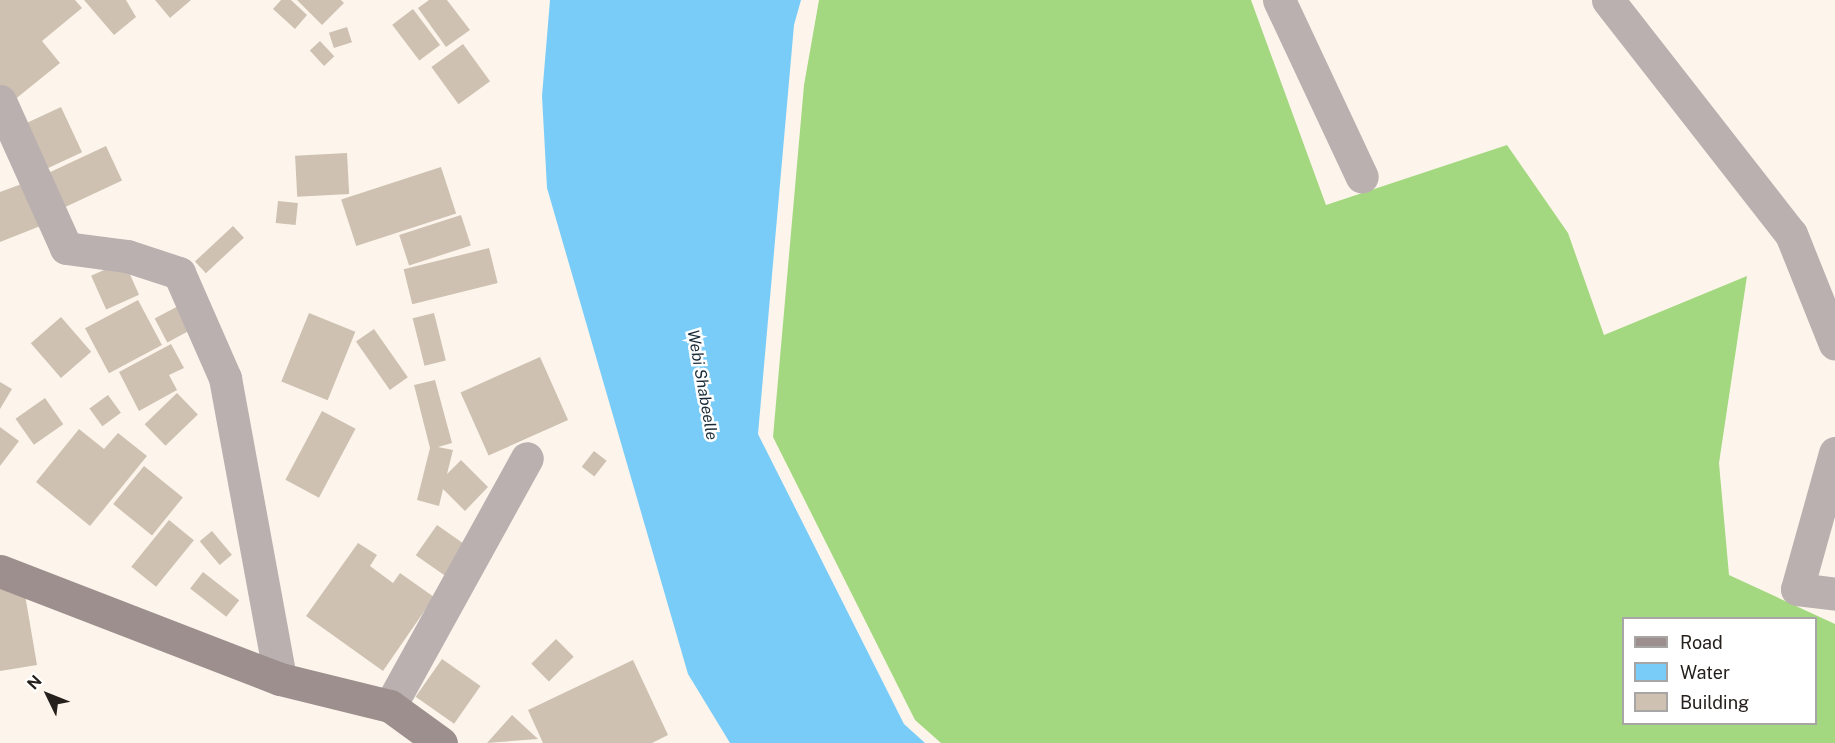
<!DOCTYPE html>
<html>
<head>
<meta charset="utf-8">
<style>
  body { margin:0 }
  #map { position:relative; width:1835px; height:743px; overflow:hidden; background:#fdf5eb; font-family:"Public Sans",sans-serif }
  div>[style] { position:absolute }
  .forest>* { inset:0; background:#a3d880 }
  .water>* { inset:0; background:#79ccf8 }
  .building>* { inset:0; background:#cec1b2; transform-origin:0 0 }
  .street>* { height:33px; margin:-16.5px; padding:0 16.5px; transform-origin:16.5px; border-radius:16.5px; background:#bab0b0 }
  .secondary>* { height:33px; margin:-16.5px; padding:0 16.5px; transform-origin:16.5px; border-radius:16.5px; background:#9d8f8e }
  span { translate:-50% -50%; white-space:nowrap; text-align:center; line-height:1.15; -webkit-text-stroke:5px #fff; paint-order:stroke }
  .water-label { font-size:16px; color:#192c37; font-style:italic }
  .legend { position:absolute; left:1622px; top:617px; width:195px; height:108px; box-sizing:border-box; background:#fff; border:2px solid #a8a6a4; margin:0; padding:8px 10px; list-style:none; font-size:18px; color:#25201b }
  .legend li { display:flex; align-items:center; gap:12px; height:30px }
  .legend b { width:30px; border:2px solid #a8a6a4 }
  .north { position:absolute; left:18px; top:665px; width:60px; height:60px; -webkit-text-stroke:4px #fff; paint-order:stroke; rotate:313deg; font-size:16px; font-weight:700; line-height:24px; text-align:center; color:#25201b }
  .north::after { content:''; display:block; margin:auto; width:21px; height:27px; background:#25201b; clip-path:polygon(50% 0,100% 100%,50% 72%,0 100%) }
</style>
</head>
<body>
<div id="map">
  <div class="forest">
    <div style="clip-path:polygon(evenodd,819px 0,1251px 0,1326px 205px,1507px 145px,1568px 233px,1604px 335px,1747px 276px,1719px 463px,1729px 575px,1835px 624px,1835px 743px,941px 743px,915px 720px,773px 437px,804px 85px,819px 0,1624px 618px,1816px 618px,1816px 724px,1624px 724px,1624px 618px)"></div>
  </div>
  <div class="water">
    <div style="clip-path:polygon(550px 0,801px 0,794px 25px,758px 434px,904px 724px,925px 743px,730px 743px,688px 674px,547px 188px,542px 96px)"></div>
  </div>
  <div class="building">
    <div style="clip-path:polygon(0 0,75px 0,82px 8px,42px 41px,60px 63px,8px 105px,0 95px)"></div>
    <div style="clip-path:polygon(84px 0,126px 0,136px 17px,114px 35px)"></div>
    <div style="clip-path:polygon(155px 0,191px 0,170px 18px)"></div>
    <div style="clip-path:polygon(281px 0,291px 0,307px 15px,295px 29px,273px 9px)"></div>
    <div style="clip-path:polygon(297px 0,341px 0,344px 3px,322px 25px)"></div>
    <div style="clip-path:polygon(429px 0,447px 0,470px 30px,446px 47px,418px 8px)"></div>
    <div style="left:413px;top:9px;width:45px;height:26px;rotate:53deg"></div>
    <div style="left:347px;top:27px;width:16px;height:19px;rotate:72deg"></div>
    <div style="left:320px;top:41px;width:21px;height:14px;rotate:47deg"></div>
    <div style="left:463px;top:44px;width:46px;height:39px;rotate:54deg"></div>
    <div style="left:61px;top:107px;width:50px;height:51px;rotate:65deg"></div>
    <div style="left:106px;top:146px;width:38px;height:75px;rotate:65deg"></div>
    <div style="left:347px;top:153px;width:41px;height:52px;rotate:87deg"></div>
    <div style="left:441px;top:167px;width:49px;height:105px;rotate:72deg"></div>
    <div style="clip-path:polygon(27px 182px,43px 225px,0 242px,0 192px)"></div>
    <div style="left:278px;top:201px;width:20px;height:22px;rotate:6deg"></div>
    <div style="left:461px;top:215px;width:32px;height:65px;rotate:72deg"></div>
    <div style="left:233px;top:226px;width:16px;height:52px;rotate:47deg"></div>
    <div style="left:489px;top:248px;width:36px;height:88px;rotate:76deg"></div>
    <div style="left:124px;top:261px;width:37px;height:36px;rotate:66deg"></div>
    <div style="left:138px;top:300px;width:51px;height:60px;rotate:62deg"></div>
    <div style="left:182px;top:304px;width:27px;height:31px;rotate:62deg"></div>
    <div style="left:309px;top:313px;width:50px;height:74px;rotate:22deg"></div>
    <div style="left:434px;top:313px;width:49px;height:22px;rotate:76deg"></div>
    <div style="left:61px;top:317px;width:46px;height:40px;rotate:49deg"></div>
    <div style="left:374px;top:329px;width:59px;height:22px;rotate:55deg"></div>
    <div style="clip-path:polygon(171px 344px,184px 368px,169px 375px,177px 390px,139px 411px,119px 372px)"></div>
    <div style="left:540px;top:357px;width:69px;height:87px;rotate:66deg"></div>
    <div style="clip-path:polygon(435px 380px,452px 443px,438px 447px,453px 450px,447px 474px,461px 460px,488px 487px,465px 511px,443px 489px,439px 506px,417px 500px,430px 448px,414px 385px)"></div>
    <div style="clip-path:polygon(0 382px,12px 389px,0 409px)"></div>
    <div style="left:177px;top:393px;width:30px;height:45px;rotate:46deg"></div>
    <div style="left:108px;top:395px;width:22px;height:23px;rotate:54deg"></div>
    <div style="left:45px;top:398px;width:32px;height:36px;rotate:55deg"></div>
    <div style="left:322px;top:411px;width:38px;height:78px;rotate:28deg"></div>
    <div style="clip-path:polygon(0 427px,19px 441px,0 466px)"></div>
    <div style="clip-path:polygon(79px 429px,104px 449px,118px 433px,147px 456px,90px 526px,36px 482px)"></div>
    <div style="left:594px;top:451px;width:16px;height:20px;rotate:38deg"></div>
    <div style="left:144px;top:466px;width:50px;height:49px;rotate:39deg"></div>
    <div style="left:169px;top:520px;width:32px;height:60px;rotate:39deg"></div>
    <div style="left:437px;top:525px;width:38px;height:37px;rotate:35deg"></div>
    <div style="left:212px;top:531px;width:31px;height:16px;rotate:50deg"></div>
    <div style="clip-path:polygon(358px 543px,377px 555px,370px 566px,393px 583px,400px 573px,434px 597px,383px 671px,306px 616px)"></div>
    <div style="left:203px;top:572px;width:46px;height:21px;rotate:38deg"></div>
    <div style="clip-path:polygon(23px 583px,37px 665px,0 671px,0 587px)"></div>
    <div style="left:556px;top:639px;width:25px;height:35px;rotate:45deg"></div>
    <div style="left:442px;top:659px;width:47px;height:46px;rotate:35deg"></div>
    <div style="clip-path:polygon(633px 660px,668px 735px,652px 743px,543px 743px,528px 710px)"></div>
    <div style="clip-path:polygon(512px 715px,538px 739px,487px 743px)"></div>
  </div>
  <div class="street">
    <div style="left:1279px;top:0;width:195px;rotate:64.9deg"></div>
    <div style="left:1608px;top:0;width:297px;rotate:52deg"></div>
    <div style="left:1791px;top:234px;width:118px;rotate:68.2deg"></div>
    <div style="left:0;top:101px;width:161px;rotate:65.8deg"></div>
    <div style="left:66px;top:248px;width:62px;rotate:7.5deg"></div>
    <div style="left:127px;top:256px;width:55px;rotate:18.1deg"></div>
    <div style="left:179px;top:273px;width:115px;rotate:66.3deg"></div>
    <div style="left:225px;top:378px;width:306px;rotate:79.6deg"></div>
    <div style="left:1835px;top:453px;width:141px;rotate:105.6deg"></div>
    <div style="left:1797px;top:589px;width:38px;rotate:7deg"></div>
    <div style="left:390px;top:706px;width:283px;rotate:-61.1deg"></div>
  </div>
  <div class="secondary">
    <div style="left:0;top:571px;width:300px;rotate:21.1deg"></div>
    <div style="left:280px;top:679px;width:113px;rotate:13.8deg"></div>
    <div style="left:390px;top:706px;width:63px;rotate:36deg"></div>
  </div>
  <div class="water-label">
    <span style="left:702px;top:385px;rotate:80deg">Webi Shabeelle</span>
  </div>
  <ul class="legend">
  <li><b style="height:8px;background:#9d8f8e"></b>Road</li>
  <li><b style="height:16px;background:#79ccf8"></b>Water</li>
  <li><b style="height:16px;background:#cec1b2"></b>Building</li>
  </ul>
  <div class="north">N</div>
</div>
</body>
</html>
